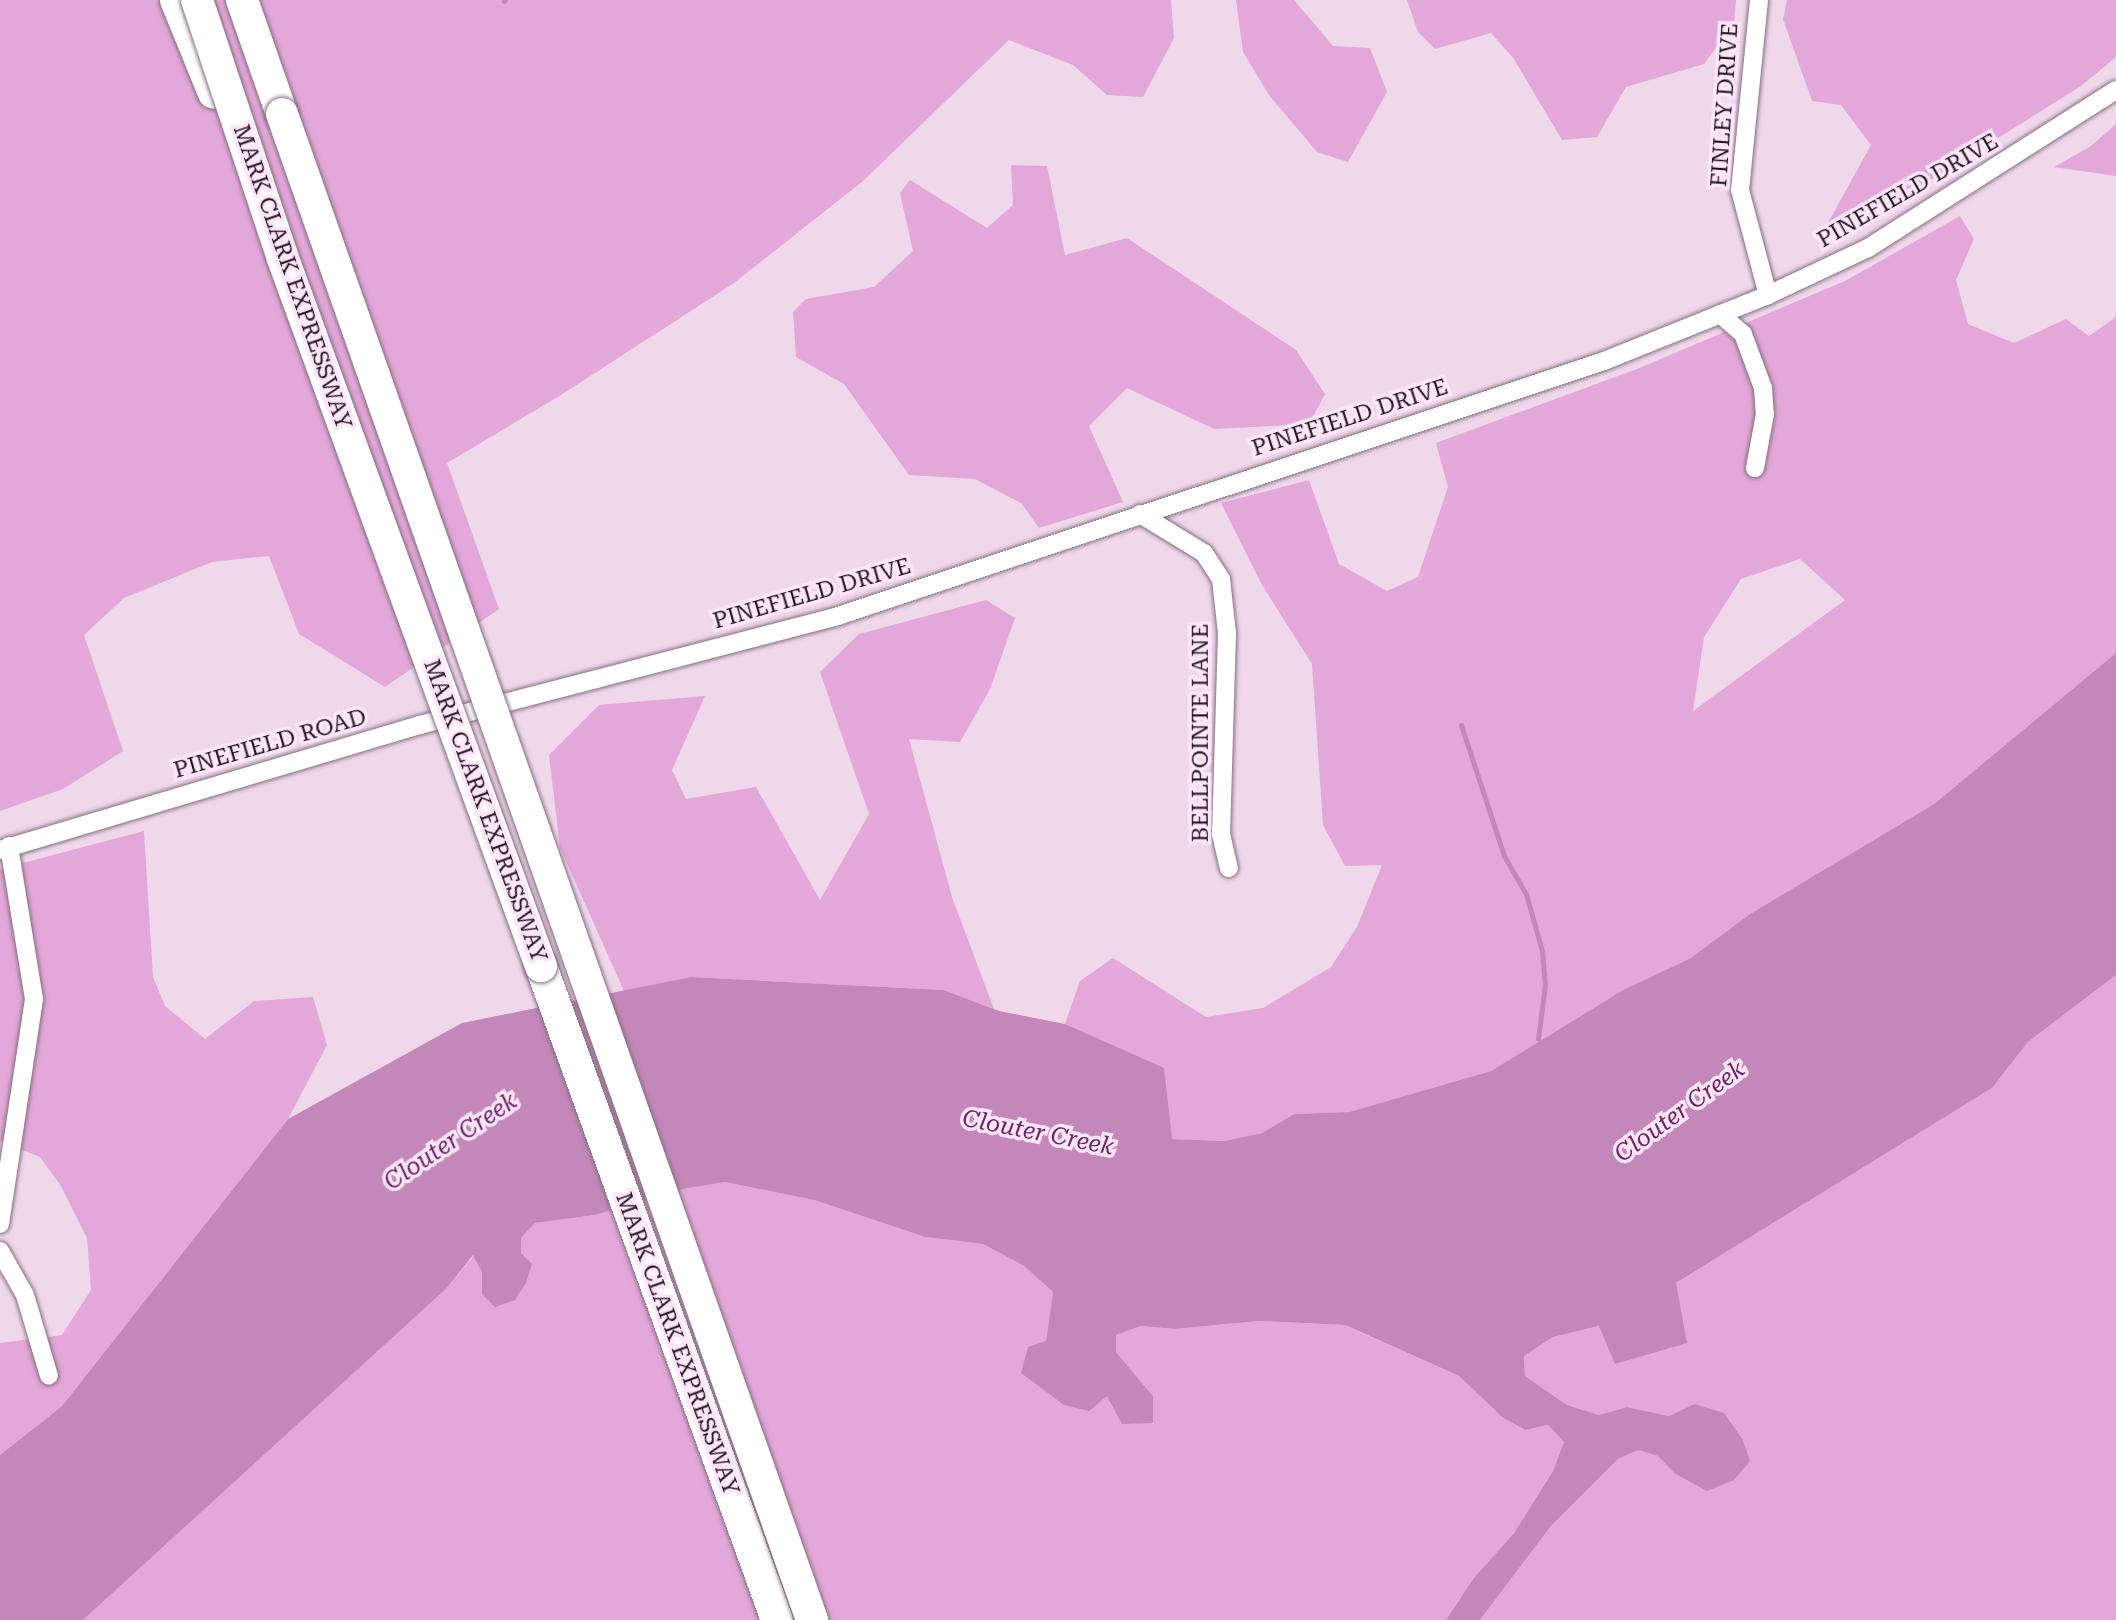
<!DOCTYPE html>
<html>
<head>
<meta charset="utf-8">
<style>
  body { margin:0 }
  #map { position:relative; width:2116px; height:1620px; overflow:hidden; background:#f0d8eb; font-family:"Roboto Serif",serif }
  div>[style] { position:absolute }
  .green>* { inset:0; background:#e3a7d9 }
  .water>* { inset:0; background:#c388b9 }
  .stream>* { height:5px; margin:-2.5px; padding:0 2.5px; transform-origin:2.5px; border-radius:2.5px; background:#c388b9 }
  .roads { filter:drop-shadow(0 0 2px #846e80) drop-shadow(0 0 2px #846e80) }
  .street>* { height:18px; margin:-9px; padding:0 9px; transform-origin:9px; border-radius:9px; background:#fff }
  .highway>* { height:32px; margin:-16px; padding:0 16px; transform-origin:16px; border-radius:16px; background:#fff }
  .bridges { filter:drop-shadow(0 0 2px #846e80) drop-shadow(0 0 2px #846e80) }
  .highway-bridge>* { height:32px; margin:-16px; padding:0 16px; transform-origin:16px; border-radius:16px; background:#fff }
  span { translate:-50% -50%; white-space:nowrap; text-align:center; line-height:1.15; -webkit-text-stroke:7px #fee5f9; paint-order:stroke }
  .street-label { font-size:23px; color:#1d151c }
  .water-label { font-size:24px; color:#6b2463; font-style:italic }
</style>
</head>
<body>
<div id="map">
  <div class="green">
    <div style="clip-path:polygon(0 0,1171px 0,1174px 38px,1143px 97px,1107px 95px,1073px 65px,1009px 40px,863px 181px,734px 283px,561px 395px,447px 463px,499px 609px,385px 687px,299px 634px,269px 556px,212px 562px,124px 598px,84px 635px,123px 751px,63px 789px,0 811px)"></div>
    <div style="clip-path:polygon(1236px 0,1294px 0,1333px 46px,1370px 48px,1387px 92px,1348px 162px,1317px 152px,1269px 95px,1243px 52px)"></div>
    <div style="clip-path:polygon(1407px 0,1736px 0,1734px 23px,1704px 64px,1626px 87px,1597px 137px,1562px 140px,1514px 59px,1491px 33px,1435px 49px,1418px 32px)"></div>
    <div style="clip-path:polygon(1787px 0,2116px 0,2116px 57px,2081px 86px,1888px 207px,1824px 230px,1871px 145px,1841px 105px,1812px 101px,1783px 19px)"></div>
    <div style="clip-path:polygon(2116px 124px,2116px 176px,2054px 167px,2091px 146px)"></div>
    <div style="clip-path:polygon(1011px 165px,1047px 166px,1065px 255px,1127px 238px,1296px 350px,1325px 394px,1309px 424px,1214px 429px,1127px 388px,1089px 426px,1123px 502px,1039px 528px,1021px 503px,975px 479px,909px 475px,844px 384px,796px 357px,793px 312px,806px 299px,874px 287px,913px 251px,900px 193px,910px 180px,987px 228px,1013px 205px)"></div>
    <div style="clip-path:polygon(evenodd,1960px 216px,1974px 239px,1956px 280px,1968px 324px,2014px 343px,2066px 319px,2089px 336px,2116px 317px,2116px 653px,1934px 804px,1750px 914px,1691px 958px,1623px 990px,1491px 1071px,1349px 1112px,1294px 1114px,1262px 1133px,1224px 1141px,1172px 1139px,1108px 1044px,1065px 1024px,1080px 981px,1113px 958px,1206px 1017px,1263px 1008px,1331px 967px,1357px 927px,1382px 865px,1345px 866px,1323px 825px,1312px 664px,1262px 585px,1221px 503px,1309px 480px,1339px 564px,1387px 591px,1418px 577px,1448px 487px,1436px 443px,1637px 369px,1845px 281px,1960px 216px,1800px 559px,1845px 600px,1693px 711px,1704px 637px,1741px 579px,1800px 559px)"></div>
    <div style="clip-path:polygon(986px 600px,1015px 618px,990px 689px,960px 742px,909px 739px,952px 897px,994px 1009px,944px 990px,691px 977px,624px 991px,560px 848px,549px 755px,599px 705px,705px 696px,672px 770px,686px 799px,756px 787px,820px 900px,869px 814px,820px 672px,859px 634px)"></div>
    <div style="clip-path:polygon(144px 831px,153px 977px,165px 1006px,205px 1039px,254px 1001px,313px 997px,327px 1045px,288px 1119px,62px 1406px,0 1455px,0 1343px,62px 1335px,91px 1290px,87px 1238px,61px 1186px,40px 1157px,0 1141px,0 869px)"></div>
    <div style="clip-path:polygon(2116px 975px,2116px 1620px,1480px 1620px,1551px 1526px,1618px 1459px,1638px 1450px,1658px 1456px,1674px 1473px,1694px 1404px,1669px 1416px,1627px 1407px,1599px 1415px,1567px 1405px,1525px 1376px,1524px 1356px,1553px 1337px,1600px 1326px,1676px 1283px,1992px 1088px,2028px 1042px)"></div>
    <div style="clip-path:polygon(725px 1182px,814px 1200px,925px 1237px,983px 1244px,1024px 1266px,1053px 1292px,1046px 1342px,1107px 1396px,1153px 1396px,1116px 1352px,1115px 1335px,1141px 1326px,1174px 1329px,1260px 1321px,1344px 1325px,1459px 1376px,1502px 1417px,1525px 1430px,1548px 1425px,1564px 1442px,1553px 1471px,1514px 1533px,1473px 1579px,1446px 1620px,83px 1620px,447px 1288px,474px 1255px,482px 1272px,482px 1294px,521px 1253px,521px 1238px,535px 1223px,595px 1215px,683px 1189px)"></div>
  </div>
  <div class="water">
    <div style="clip-path:polygon(2116px 653px,2116px 975px,2028px 1042px,1992px 1088px,1676px 1283px,1687px 1343px,1615px 1364px,1599px 1326px,1553px 1337px,1524px 1356px,1525px 1376px,1567px 1405px,1599px 1415px,1627px 1407px,1669px 1416px,1694px 1404px,1724px 1413px,1743px 1440px,1750px 1461px,1734px 1480px,1707px 1491px,1674px 1473px,1658px 1456px,1638px 1450px,1618px 1459px,1551px 1526px,1480px 1620px,1446px 1620px,1473px 1579px,1514px 1533px,1553px 1471px,1564px 1442px,1548px 1425px,1525px 1430px,1502px 1417px,1459px 1376px,1345px 1325px,1260px 1321px,1174px 1329px,1141px 1326px,1116px 1335px,1116px 1352px,1153px 1396px,1153px 1423px,1122px 1424px,1107px 1396px,1089px 1411px,1064px 1405px,1021px 1373px,1028px 1347px,1046px 1341px,1053px 1292px,1024px 1266px,983px 1244px,925px 1237px,814px 1200px,725px 1182px,683px 1189px,595px 1215px,535px 1223px,521px 1238px,521px 1253px,532px 1264px,526px 1283px,515px 1300px,495px 1307px,482px 1294px,482px 1272px,473px 1255px,447px 1288px,83px 1620px,0 1620px,0 1455px,62px 1406px,288px 1119px,462px 1023px,691px 977px,944px 990px,999px 1011px,1065px 1024px,1164px 1068px,1172px 1139px,1224px 1141px,1262px 1133px,1294px 1114px,1349px 1112px,1491px 1071px,1623px 990px,1691px 958px,1750px 914px,1934px 804px)"></div>
  </div>
  <div class="stream">
    <div style="left:504px;top:1px;width:1px;rotate:-45deg"></div>
    <div style="left:1461px;top:725px;width:138px;rotate:71.8deg"></div>
    <div style="left:1504px;top:856px;width:44px;rotate:59.9deg"></div>
    <div style="left:1526px;top:894px;width:59px;rotate:74.3deg"></div>
    <div style="left:1542px;top:951px;width:34px;rotate:85deg"></div>
    <div style="left:1545px;top:985px;width:54px;rotate:97.4deg"></div>
  </div>
  <div class="roads">
    <div class="street">
      <div style="left:1759px;top:0;width:191px;rotate:95.7deg"></div>
      <div style="left:1740px;top:190px;width:109px;rotate:75.1deg"></div>
      <div style="left:1720px;top:314px;width:30px;rotate:41deg"></div>
      <div style="left:1743px;top:334px;width:58px;rotate:69.7deg"></div>
      <div style="left:1763px;top:388px;width:26px;rotate:86deg"></div>
      <div style="left:1765px;top:414px;width:55px;rotate:100.5deg"></div>
      <div style="left:1140px;top:514px;width:75px;rotate:31.4deg"></div>
      <div style="left:1204px;top:553px;width:31px;rotate:57deg"></div>
      <div style="left:1221px;top:579px;width:54px;rotate:83.7deg"></div>
      <div style="left:1227px;top:633px;width:201px;rotate:91.7deg"></div>
      <div style="left:1221px;top:834px;width:35px;rotate:77deg"></div>
      <div style="left:0;top:850px;width:438px;rotate:-16.6deg"></div>
      <div style="left:420px;top:725px;width:432px;rotate:-14.6deg"></div>
      <div style="left:838px;top:616px;width:807px;rotate:-18.41deg"></div>
      <div style="left:1604px;top:361px;width:177px;rotate:-21.9deg"></div>
      <div style="left:1768px;top:295px;width:110px;rotate:-25.2deg"></div>
      <div style="left:1868px;top:248px;width:294px;rotate:-32.5deg"></div>
      <div style="left:0;top:1224px;width:228px;rotate:-81.4deg"></div>
      <div style="left:34px;top:999px;width:155px;rotate:-99.3deg"></div>
      <div style="left:0;top:1251px;width:51px;rotate:60.4deg"></div>
      <div style="left:25px;top:1295px;width:84px;rotate:73.5deg"></div>
    </div>
    <div class="highway">
      <div style="left:176px;top:0;width:100px;rotate:67.8deg"></div>
      <div style="left:242px;top:0;width:121px;rotate:70.7deg"></div>
      <div style="left:541px;top:966px;width:695px;rotate:70.16deg"></div>
    </div>
  </div>
  <div class="bridges">
    <div class="highway-bridge">
      <div style="left:197px;top:0;width:270px;rotate:71.6deg"></div>
      <div style="left:282px;top:256px;width:756px;rotate:69.96deg"></div>
      <div style="left:282px;top:114px;width:1597px;rotate:70.61deg"></div>
    </div>
  </div>
  <div class="street-label">
    <span style="left:1725px;top:105px;rotate:-86deg">FINLEY DRIVE</span>
    <span style="left:1908px;top:191px;rotate:-30deg">PINEFIELD DRIVE</span>
    <span style="left:292px;top:277px;rotate:71deg">MARK CLARK EXPRESSWAY</span>
    <span style="left:1350px;top:418px;rotate:-18deg">PINEFIELD DRIVE</span>
    <span style="left:812px;top:594px;rotate:-16deg">PINEFIELD DRIVE</span>
    <span style="left:1201px;top:733px;rotate:-90deg">BELLPOINTE LANE</span>
    <span style="left:270px;top:744px;rotate:-16deg">PINEFIELD ROAD</span>
    <span style="left:485px;top:811px;rotate:70deg">MARK CLARK EXPRESSWAY</span>
    <span style="left:677px;top:1344px;rotate:70deg">MARK CLARK EXPRESSWAY</span>
  </div>
  <div class="water-label">
    <span style="left:1680px;top:1112px;rotate:-36deg">Clouter Creek</span>
    <span style="left:1038px;top:1133px;rotate:11deg">Clouter Creek</span>
    <span style="left:451px;top:1142px;rotate:-34deg">Clouter Creek</span>
  </div>
</div>
</body>
</html>
